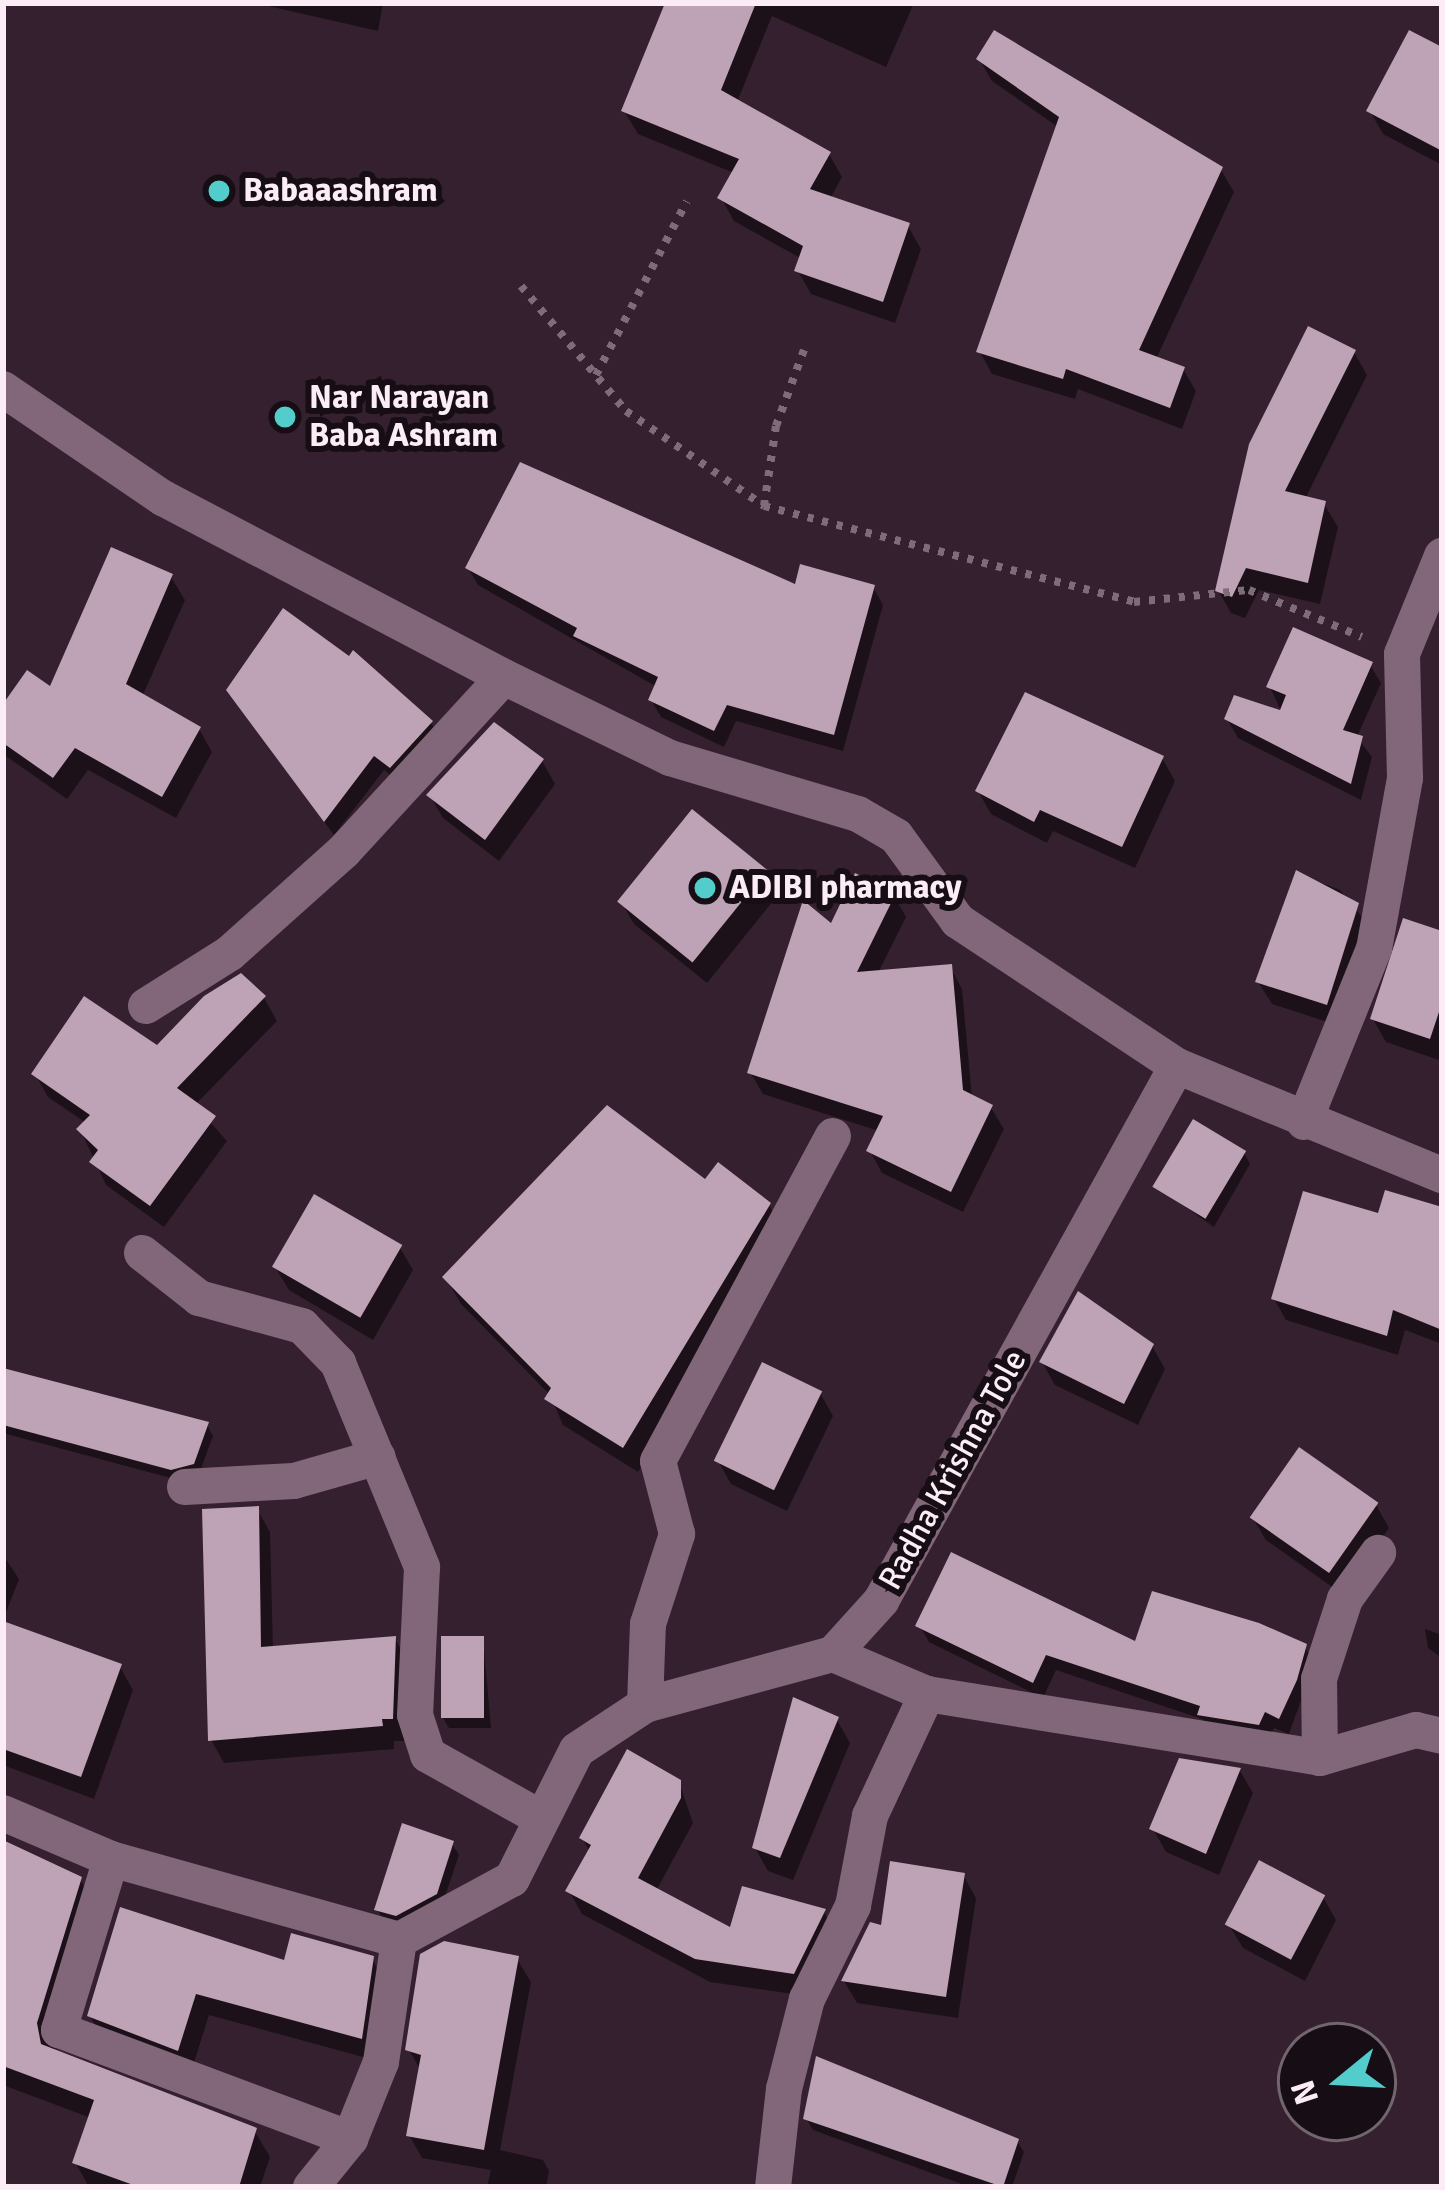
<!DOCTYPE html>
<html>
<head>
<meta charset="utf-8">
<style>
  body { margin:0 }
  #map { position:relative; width:1445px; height:2190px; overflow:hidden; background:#35202f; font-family:Signika,sans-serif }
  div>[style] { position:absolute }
  .shadow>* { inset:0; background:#0007 }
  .building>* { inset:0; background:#bea2b5; transform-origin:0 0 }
  .path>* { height:8px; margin-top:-4px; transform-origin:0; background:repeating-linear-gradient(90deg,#7f6c79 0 6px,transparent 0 15px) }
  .street>* { height:36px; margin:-18px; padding:0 18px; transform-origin:18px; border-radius:18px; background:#816779 }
  .secondary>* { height:36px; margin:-18px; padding:0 18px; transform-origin:18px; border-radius:18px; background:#816779 }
  .dots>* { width:33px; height:33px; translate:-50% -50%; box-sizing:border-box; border:6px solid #170d14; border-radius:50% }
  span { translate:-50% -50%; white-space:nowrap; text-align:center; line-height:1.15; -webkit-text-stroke:12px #170d14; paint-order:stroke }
  .poi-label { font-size:33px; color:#fbecf6; font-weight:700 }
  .left { translate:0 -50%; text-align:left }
  .street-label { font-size:33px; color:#fbecf6 }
  .frame { position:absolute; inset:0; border:6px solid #fbecf6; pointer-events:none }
  .north { position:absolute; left:1277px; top:2022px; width:120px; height:120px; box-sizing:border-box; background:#170d14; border:3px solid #72666e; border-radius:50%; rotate:252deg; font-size:33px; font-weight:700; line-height:48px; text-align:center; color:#fbecf6 }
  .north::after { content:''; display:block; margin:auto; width:42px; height:54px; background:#53cdcb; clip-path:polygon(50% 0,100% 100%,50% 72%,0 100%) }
</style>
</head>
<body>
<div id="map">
  <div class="shadow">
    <div style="clip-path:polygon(255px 3px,383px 3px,378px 31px)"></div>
    <div style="clip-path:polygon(669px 3px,914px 3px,886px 67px,772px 16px,737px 102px,829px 154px,842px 177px,830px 199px,908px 226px,921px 249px,895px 323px,811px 294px,798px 271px,802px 259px,734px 221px,721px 198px,734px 173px,638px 134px,624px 111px)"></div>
    <div style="clip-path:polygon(1442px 51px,1442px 165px,1383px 134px,1370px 111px)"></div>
    <div style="clip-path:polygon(979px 59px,1221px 170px,1234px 192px,1156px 359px,1183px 369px,1196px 391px,1182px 429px,1078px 389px,1075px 399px,992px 374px,980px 352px,1058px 127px,992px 81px)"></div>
    <div style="clip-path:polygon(1354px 352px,1367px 375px,1305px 499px,1324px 504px,1338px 527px,1320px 604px,1259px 590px,1245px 618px,1231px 613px,1218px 590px)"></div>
    <div style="clip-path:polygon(468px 568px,873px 587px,883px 605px,843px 751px,736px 721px,724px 747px,661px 717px,651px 700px,657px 687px,478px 585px)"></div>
    <div style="clip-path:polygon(171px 577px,185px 600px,142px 697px,199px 729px,212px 752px,176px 818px,88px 770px,67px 799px,3px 754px,3px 710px,52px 691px)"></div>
    <div style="clip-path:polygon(1370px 665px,1381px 683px,1357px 737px,1372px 757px,1361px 800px,1238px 738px,1227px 719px,1282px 713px,1270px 687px)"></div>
    <div style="clip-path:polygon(238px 706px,431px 723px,440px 738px,400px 782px,384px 770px,334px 835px)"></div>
    <div style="clip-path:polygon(1162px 758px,1175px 781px,1135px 868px,1053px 831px,1047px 843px,991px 814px,978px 791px)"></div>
    <div style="clip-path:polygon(542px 761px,555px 784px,499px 861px,443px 818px,430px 796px)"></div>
    <div style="clip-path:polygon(764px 872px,778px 895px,707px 983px,634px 924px,621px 902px)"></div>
    <div style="clip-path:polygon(1298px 874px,1340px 890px,1371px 928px,1340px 1026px,1272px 1004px,1258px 982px)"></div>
    <div style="clip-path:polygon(894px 896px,906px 917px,878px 973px,950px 967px,962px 989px,972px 1098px,991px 1108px,1004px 1129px,963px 1212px,882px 1173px,870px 1151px,879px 1131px,763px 1094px,750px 1072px,832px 928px)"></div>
    <div style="clip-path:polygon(1442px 934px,1442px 1061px,1386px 1042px,1373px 1019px)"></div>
    <div style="clip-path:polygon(264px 998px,277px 1021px,195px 1105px,227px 1141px,164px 1227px,106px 1185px,80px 1129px,86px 1123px,48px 1097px,35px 1074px,157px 1049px)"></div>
    <div style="clip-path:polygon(1244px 1153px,1250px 1164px,1214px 1227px,1158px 1188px)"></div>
    <div style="clip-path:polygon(706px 1183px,769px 1205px,784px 1232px,638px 1472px,563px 1425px,550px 1395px,461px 1304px,446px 1278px)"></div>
    <div style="clip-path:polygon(1442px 1210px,1442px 1344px,1405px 1330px,1398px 1355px,1286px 1320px,1274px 1299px,1381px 1217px)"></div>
    <div style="clip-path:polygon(400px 1248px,413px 1270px,373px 1340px,289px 1290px,275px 1267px)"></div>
    <div style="clip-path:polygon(1152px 1346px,1165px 1369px,1138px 1425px,1055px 1385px,1042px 1362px)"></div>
    <div style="clip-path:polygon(3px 1370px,207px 1425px,213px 1436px,199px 1474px,178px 1480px,3px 1433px)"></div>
    <div style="clip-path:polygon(820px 1393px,833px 1416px,787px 1511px,731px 1484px,718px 1461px)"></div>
    <div style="clip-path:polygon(1376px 1505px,1389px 1528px,1342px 1594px,1266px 1540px,1252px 1517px)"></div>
    <div style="clip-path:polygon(257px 1509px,270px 1532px,273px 1649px,395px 1639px,408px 1662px,405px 1741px,394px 1741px,394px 1749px,224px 1763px,211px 1740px)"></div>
    <div style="clip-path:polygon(3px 1555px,19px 1579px,3px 1620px)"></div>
    <div style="clip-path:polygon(919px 1625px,1137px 1646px,1305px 1647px,1314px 1664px,1289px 1734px,1274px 1728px,1268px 1741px,1210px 1732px,1202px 1719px,1056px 1670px,1043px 1698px,929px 1642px)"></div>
    <div style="clip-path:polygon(1425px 1629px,1442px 1635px,1442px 1658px,1428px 1648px)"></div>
    <div style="clip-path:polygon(483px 1639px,491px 1728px,449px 1728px,443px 1718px)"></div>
    <div style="clip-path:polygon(120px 1667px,133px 1690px,94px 1799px,3px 1765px,3px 1699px)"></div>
    <div style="clip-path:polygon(837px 1720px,850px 1743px,793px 1880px,768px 1871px,755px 1848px)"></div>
    <div style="clip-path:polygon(1240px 1771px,1253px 1793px,1219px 1875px,1166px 1852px,1153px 1829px)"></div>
    <div style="clip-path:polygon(679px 1782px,693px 1823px,656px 1891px,732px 1932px,824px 1912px,837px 1935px,807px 1996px,710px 1982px,582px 1914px,569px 1891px,590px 1852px,582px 1838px)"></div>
    <div style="clip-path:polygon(3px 1844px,80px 1879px,95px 1906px,53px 2055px,254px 2130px,270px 2157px,260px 2187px,89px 2187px,75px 2162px,91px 2118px,3px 2085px)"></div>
    <div style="clip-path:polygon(452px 1844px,459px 1855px,442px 1905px,404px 1926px,383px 1920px,377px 1909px)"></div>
    <div style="clip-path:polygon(963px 1875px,976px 1898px,958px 2018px,857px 2003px,844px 1981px,884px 1929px)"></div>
    <div style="clip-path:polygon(1323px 1897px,1336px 1920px,1305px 1981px,1243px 1948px,1229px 1925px)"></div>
    <div style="clip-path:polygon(372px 1959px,385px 1982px,374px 2060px,209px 2015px,191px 2072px,103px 2039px,90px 2016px,286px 1964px)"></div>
    <div style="clip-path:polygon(517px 1959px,531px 1982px,500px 2150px,543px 2160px,549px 2171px,546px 2187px,487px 2187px,491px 2170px,422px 2158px,409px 2135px,421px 2071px,409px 2050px)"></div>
    <div style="clip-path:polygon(806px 2118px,1017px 2141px,1024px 2152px,1012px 2187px,970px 2187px,813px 2130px)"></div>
  </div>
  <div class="building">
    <div style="clip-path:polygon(665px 3px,756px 3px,721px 90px,831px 152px,810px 189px,910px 223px,883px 302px,794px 271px,803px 246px,717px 198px,739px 159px,621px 111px)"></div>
    <div style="clip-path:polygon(994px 30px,1223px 167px,1139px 350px,1185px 367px,1170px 408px,1066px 369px,1063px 379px,976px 352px,1059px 117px,976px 59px)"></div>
    <div style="clip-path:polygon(1409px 30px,1442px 47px,1442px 151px,1366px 111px)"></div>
    <div style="clip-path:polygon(1308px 326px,1356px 350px,1285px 491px,1326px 501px,1308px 583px,1246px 568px,1232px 597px,1215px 591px,1249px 444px)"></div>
    <div style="clip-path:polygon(520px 462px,795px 584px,800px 564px,875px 585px,834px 735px,727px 705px,714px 731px,648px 700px,658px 677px,573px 636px,577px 628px,465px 568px)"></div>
    <div style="clip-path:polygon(111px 547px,173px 574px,126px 684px,201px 727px,162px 797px,75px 748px,53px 778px,3px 743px,3px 704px,27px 670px,50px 686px)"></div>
    <div style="clip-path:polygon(283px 608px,349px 656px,353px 650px,433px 721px,390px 768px,374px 756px,324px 822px,226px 690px)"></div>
    <div style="clip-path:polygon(1293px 627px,1373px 662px,1343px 730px,1363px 736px,1351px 784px,1224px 719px,1234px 695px,1280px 710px,1286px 695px,1266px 687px)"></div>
    <div style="clip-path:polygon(1025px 692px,1164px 756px,1122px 847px,1040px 810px,1034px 822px,975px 791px)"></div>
    <div style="clip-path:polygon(494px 722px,544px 759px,485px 840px,426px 795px)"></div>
    <div style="left:692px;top:809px;width:97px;height:119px;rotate:39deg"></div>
    <div style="clip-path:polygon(1296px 870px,1359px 903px,1327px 1005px,1255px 982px)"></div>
    <div style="clip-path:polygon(855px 873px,896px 893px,857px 972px,952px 964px,963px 1090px,993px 1105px,951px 1192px,866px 1151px,883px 1116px,747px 1073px,803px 900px,831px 923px)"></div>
    <div style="clip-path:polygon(1403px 918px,1442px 931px,1442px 1003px,1430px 1039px,1370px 1019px)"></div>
    <div style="clip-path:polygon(241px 973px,266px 996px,177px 1088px,216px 1116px,150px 1206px,89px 1162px,98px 1150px,76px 1129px,90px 1115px,31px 1074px,84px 996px,157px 1045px,204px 996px)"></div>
    <div style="clip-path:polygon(607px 1105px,705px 1179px,718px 1162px,771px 1203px,623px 1448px,544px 1399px,551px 1388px,442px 1277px)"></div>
    <div style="left:1193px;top:1119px;width:62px;height:79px;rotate:31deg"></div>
    <div style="clip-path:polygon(1385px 1190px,1442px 1207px,1442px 1330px,1393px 1310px,1387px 1336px,1271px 1299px,1303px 1191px,1378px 1213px)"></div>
    <div style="left:314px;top:1194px;width:102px;height:84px;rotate:30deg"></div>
    <div style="clip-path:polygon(1078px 1291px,1154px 1344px,1124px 1404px,1039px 1362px)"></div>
    <div style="left:762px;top:1362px;width:67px;height:110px;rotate:26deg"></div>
    <div style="clip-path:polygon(3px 1368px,209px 1422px,194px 1464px,171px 1470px,3px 1425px)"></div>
    <div style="left:1299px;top:1447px;width:97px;height:86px;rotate:35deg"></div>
    <div style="clip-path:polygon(259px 1506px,261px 1647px,396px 1636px,393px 1719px,382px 1719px,383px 1726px,208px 1741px,202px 1509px)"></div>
    <div style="clip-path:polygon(951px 1552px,1135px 1641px,1152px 1591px,1259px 1623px,1307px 1644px,1297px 1680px,1279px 1719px,1265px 1712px,1259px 1725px,1197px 1715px,1200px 1706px,1046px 1655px,1033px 1683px,915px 1626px)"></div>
    <div style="clip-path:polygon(3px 1621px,122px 1664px,81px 1777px,3px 1749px)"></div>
    <div style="left:441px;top:1636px;width:43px;height:82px"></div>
    <div style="clip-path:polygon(793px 1697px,839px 1717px,780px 1858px,752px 1848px)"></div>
    <div style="clip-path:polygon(627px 1749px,681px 1780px,681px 1798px,638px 1878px,730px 1927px,742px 1886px,826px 1909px,794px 1974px,695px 1959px,565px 1891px,591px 1845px,579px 1838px)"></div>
    <div style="clip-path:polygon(1179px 1758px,1241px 1768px,1206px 1854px,1149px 1829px)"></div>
    <div style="clip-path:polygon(402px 1823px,454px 1841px,437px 1894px,396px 1916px,374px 1910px)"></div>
    <div style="clip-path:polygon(3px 1840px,82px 1877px,37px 2023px,41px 2044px,257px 2128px,239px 2187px,139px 2187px,72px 2163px,94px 2100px,3px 2066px)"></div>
    <div style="left:1259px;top:1860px;width:75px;height:73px;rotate:28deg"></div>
    <div style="clip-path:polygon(890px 1861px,965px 1873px,946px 1997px,841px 1981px,870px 1922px,881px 1925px)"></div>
    <div style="clip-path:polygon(120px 1907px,284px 1960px,291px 1933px,374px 1956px,362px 2039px,196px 1994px,178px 2051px,87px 2016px)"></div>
    <div style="clip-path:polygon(444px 1941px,519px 1956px,484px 2150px,406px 2136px,421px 2055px,405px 2050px,420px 1954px)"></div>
    <div style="clip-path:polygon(816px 2056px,1019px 2139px,1003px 2187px,803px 2119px)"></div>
  </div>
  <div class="path">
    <div style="left:521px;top:286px;width:163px;rotate:50deg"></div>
    <div style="left:626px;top:411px;width:168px;rotate:34.5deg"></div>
    <div style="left:764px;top:506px;width:382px;rotate:14.5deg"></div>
    <div style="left:1134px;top:602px;width:116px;rotate:-6deg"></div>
    <div style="left:1249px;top:590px;width:122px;rotate:22.6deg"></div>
    <div style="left:596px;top:375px;width:196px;rotate:-62.4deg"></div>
    <div style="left:764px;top:506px;width:81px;rotate:-81.5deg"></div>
    <div style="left:776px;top:426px;width:81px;rotate:-69.8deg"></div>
  </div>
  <div class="street">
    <div style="left:146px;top:1006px;width:99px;rotate:-32.2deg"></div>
    <div style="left:230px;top:953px;width:153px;rotate:-41.8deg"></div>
    <div style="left:344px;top:851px;width:236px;rotate:-47.4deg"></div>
    <div style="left:1304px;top:1122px;width:187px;rotate:-68deg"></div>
    <div style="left:1374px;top:949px;width:174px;rotate:-79.7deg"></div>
    <div style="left:1405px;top:778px;width:124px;rotate:-91.4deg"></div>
    <div style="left:1402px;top:654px;width:106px;rotate:-67.8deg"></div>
    <div style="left:142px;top:1253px;width:73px;rotate:38.3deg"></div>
    <div style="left:199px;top:1298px;width:107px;rotate:15.2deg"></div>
    <div style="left:302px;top:1326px;width:52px;rotate:45.8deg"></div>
    <div style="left:338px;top:1363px;width:221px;rotate:67.6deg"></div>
    <div style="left:422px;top:1567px;width:148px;rotate:92.7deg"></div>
    <div style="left:415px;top:1715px;width:42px;rotate:72deg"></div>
    <div style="left:428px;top:1755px;width:127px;rotate:29.2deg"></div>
    <div style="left:185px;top:1487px;width:109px;rotate:-3.2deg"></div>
    <div style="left:294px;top:1481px;width:87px;rotate:-15.9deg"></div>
    <div style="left:833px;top:1654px;width:102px;rotate:23.1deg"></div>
    <div style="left:927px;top:1694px;width:398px;rotate:9.2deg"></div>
    <div style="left:1320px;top:1758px;width:100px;rotate:-16.3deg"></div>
    <div style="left:1416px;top:1730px;width:27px;rotate:13deg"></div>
    <div style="left:645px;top:1705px;width:81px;rotate:-87.9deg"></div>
    <div style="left:648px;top:1624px;width:95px;rotate:-72.1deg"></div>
    <div style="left:677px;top:1534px;width:75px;rotate:-104.6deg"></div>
    <div style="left:658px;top:1461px;width:369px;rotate:-61.7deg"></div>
    <div style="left:1320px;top:1758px;width:79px;rotate:-90.7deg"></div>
    <div style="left:1319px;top:1679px;width:84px;rotate:-72deg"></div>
    <div style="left:1345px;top:1599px;width:57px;rotate:-54.3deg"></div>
    <div style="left:3px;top:1813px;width:117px;rotate:23.1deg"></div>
    <div style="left:111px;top:1859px;width:299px;rotate:15.7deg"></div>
    <div style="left:111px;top:1859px;width:179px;rotate:106.9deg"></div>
    <div style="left:59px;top:2030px;width:311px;rotate:20.5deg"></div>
    <div style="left:311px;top:2187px;width:62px;rotate:-50.9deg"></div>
    <div style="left:350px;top:2139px;width:83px;rotate:-68.1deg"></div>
    <div style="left:381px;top:2062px;width:123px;rotate:-81.6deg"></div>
    <div style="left:399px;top:1940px;width:128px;rotate:-28.4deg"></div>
    <div style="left:512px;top:1879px;width:144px;rotate:-63.3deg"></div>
    <div style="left:577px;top:1750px;width:82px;rotate:-33.5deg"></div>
    <div style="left:645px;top:1705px;width:195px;rotate:-15.2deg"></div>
    <div style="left:833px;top:1654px;width:72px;rotate:-47.8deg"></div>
    <div style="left:881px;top:1601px;width:611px;rotate:-61.05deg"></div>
    <div style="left:773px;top:2187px;width:99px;rotate:-83.6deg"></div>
    <div style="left:784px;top:2089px;width:93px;rotate:-75.7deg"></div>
    <div style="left:807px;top:1999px;width:104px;rotate:-63.7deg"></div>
    <div style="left:853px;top:1906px;width:92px;rotate:-79.3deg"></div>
    <div style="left:870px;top:1816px;width:135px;rotate:-65deg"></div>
  </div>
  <div class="secondary">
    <div style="left:3px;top:389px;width:194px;rotate:34.3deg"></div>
    <div style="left:163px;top:498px;width:385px;rotate:27.7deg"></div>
    <div style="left:504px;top:677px;width:185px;rotate:26deg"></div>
    <div style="left:670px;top:758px;width:196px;rotate:16.6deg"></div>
    <div style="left:858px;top:814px;width:44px;rotate:30.1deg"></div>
    <div style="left:896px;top:836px;width:105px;rotate:53.9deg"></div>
    <div style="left:958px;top:921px;width:263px;rotate:33.5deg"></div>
    <div style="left:1177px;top:1066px;width:287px;rotate:22.4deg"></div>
  </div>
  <div class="dots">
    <div style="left:219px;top:191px;background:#53cdcb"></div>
    <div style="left:285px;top:417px;background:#53cdcb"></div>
    <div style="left:705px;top:888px;background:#53cdcb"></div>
  </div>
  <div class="poi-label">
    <span class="left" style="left:243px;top:191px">Babaaashram</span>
    <span class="left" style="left:309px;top:417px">Nar Narayan<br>Baba Ashram</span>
    <span class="left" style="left:729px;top:888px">ADIBI pharmacy</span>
  </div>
  <div class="street-label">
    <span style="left:953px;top:1470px;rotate:-61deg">Radha Krishna Tole</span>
  </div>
  <div class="frame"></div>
  <div class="north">N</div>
</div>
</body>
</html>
